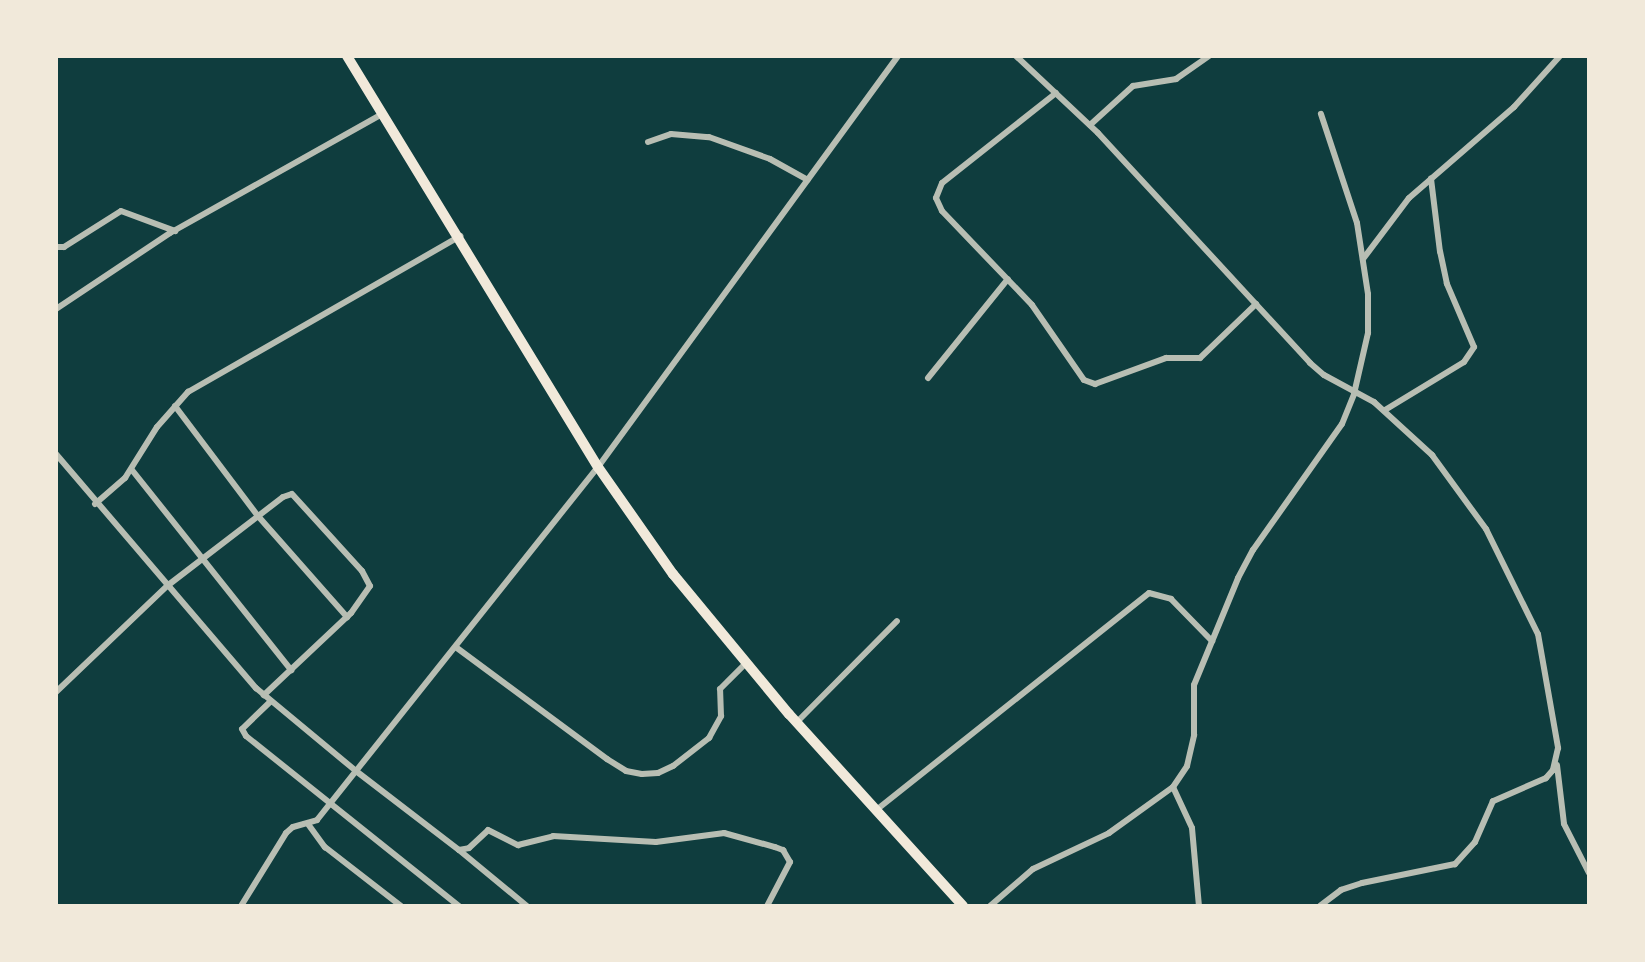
<!DOCTYPE html>
<html>
<head>
<meta charset="utf-8">
<style>
  body { margin:0 }
  #map { position:relative; width:1645px; height:962px; overflow:hidden; background:#0f3d3e; font-family:"Titillium Web",sans-serif }
  div>[style] { position:absolute }
  .minor>* { height:6px; margin:-3px; padding:0 3px; transform-origin:3px; border-radius:3px; background:#b8beb3 }
  .trunk>* { height:10px; margin:-5px; padding:0 5px; transform-origin:5px; border-radius:5px; background:#f1e9da }
  span { translate:-50% -50%; white-space:nowrap; text-align:center; line-height:1.15; -webkit-text-stroke:8px #f1e9da; paint-order:stroke }
  .frame { position:absolute; inset:0; border:58px solid #f1e9da; pointer-events:none }
</style>
</head>
<body>
<div id="map">
  <div class="minor">
    <div style="left:1016px;top:56px;width:112px;rotate:43.2deg"></div>
    <div style="left:1098px;top:133px;width:313px;rotate:47.3deg"></div>
    <div style="left:1310px;top:363px;width:18px;rotate:41deg"></div>
    <div style="left:1324px;top:375px;width:57px;rotate:28.4deg"></div>
    <div style="left:1374px;top:402px;width:79px;rotate:42.4deg"></div>
    <div style="left:1432px;top:455px;width:92px;rotate:53.9deg"></div>
    <div style="left:1486px;top:529px;width:117px;rotate:63.7deg"></div>
    <div style="left:1538px;top:634px;width:116px;rotate:80deg"></div>
    <div style="left:1558px;top:748px;width:23px;rotate:103deg"></div>
    <div style="left:1553px;top:770px;width:11px;rotate:131deg"></div>
    <div style="left:1546px;top:778px;width:58px;rotate:156.5deg"></div>
    <div style="left:1493px;top:801px;width:45px;rotate:113.7deg"></div>
    <div style="left:1475px;top:842px;width:30px;rotate:132deg"></div>
    <div style="left:1455px;top:864px;width:95px;rotate:168.5deg"></div>
    <div style="left:1362px;top:883px;width:22px;rotate:162deg"></div>
    <div style="left:1341px;top:890px;width:26px;rotate:143deg"></div>
    <div style="left:1056px;top:93px;width:145px;rotate:141.7deg"></div>
    <div style="left:942px;top:183px;width:16px;rotate:112deg"></div>
    <div style="left:936px;top:198px;width:14px;rotate:65deg"></div>
    <div style="left:942px;top:211px;width:130px;rotate:46.2deg"></div>
    <div style="left:1032px;top:305px;width:91px;rotate:55.3deg"></div>
    <div style="left:1084px;top:380px;width:12px;rotate:20deg"></div>
    <div style="left:1095px;top:384px;width:76px;rotate:-20.1deg"></div>
    <div style="left:1166px;top:358px;width:34px"></div>
    <div style="left:1200px;top:358px;width:78px;rotate:-44deg"></div>
    <div style="left:1090px;top:125px;width:58px;rotate:-42.2deg"></div>
    <div style="left:1133px;top:86px;width:44px;rotate:-9.2deg"></div>
    <div style="left:1176px;top:79px;width:40px;rotate:-34.9deg"></div>
    <div style="left:648px;top:142px;width:24px;rotate:-19deg"></div>
    <div style="left:671px;top:134px;width:38px;rotate:5deg"></div>
    <div style="left:709px;top:137px;width:65px;rotate:19.8deg"></div>
    <div style="left:770px;top:159px;width:43px;rotate:28.9deg"></div>
    <div style="left:56px;top:247px;width:8px"></div>
    <div style="left:64px;top:247px;width:67px;rotate:-32.3deg"></div>
    <div style="left:121px;top:211px;width:58px;rotate:20.3deg"></div>
    <div style="left:1363px;top:259px;width:76px;rotate:-53deg"></div>
    <div style="left:1409px;top:198px;width:139px;rotate:-40.9deg"></div>
    <div style="left:1514px;top:107px;width:69px;rotate:-48deg"></div>
    <div style="left:56px;top:309px;width:137px;rotate:-33.7deg"></div>
    <div style="left:170px;top:233px;width:243px;rotate:-29.3deg"></div>
    <div style="left:928px;top:378px;width:127px;rotate:-51.1deg"></div>
    <div style="left:175px;top:406px;width:138px;rotate:53deg"></div>
    <div style="left:258px;top:516px;width:135px;rotate:48.6deg"></div>
    <div style="left:1385px;top:410px;width:92px;rotate:-31.3deg"></div>
    <div style="left:1464px;top:362px;width:18px;rotate:-56deg"></div>
    <div style="left:1474px;top:347px;width:69px;rotate:-113.2deg"></div>
    <div style="left:1447px;top:284px;width:33px;rotate:-102deg"></div>
    <div style="left:1440px;top:252px;width:74px;rotate:-97deg"></div>
    <div style="left:56px;top:454px;width:308px;rotate:49.5deg"></div>
    <div style="left:256px;top:688px;width:130px;rotate:39.7deg"></div>
    <div style="left:356px;top:771px;width:389px;rotate:-51.5deg"></div>
    <div style="left:598px;top:467px;width:509px;rotate:-53.87deg"></div>
    <div style="left:132px;top:470px;width:256px;rotate:51.5deg"></div>
    <div style="left:95px;top:504px;width:40px;rotate:-41deg"></div>
    <div style="left:125px;top:478px;width:60px;rotate:-57.9deg"></div>
    <div style="left:157px;top:427px;width:47px;rotate:-48.5deg"></div>
    <div style="left:188px;top:392px;width:314px;rotate:-29.8deg"></div>
    <div style="left:457px;top:648px;width:187px;rotate:36.5deg"></div>
    <div style="left:607px;top:759px;width:22px;rotate:32deg"></div>
    <div style="left:626px;top:771px;width:16px;rotate:11deg"></div>
    <div style="left:642px;top:774px;width:16px;rotate:-4deg"></div>
    <div style="left:658px;top:773px;width:17px;rotate:-25deg"></div>
    <div style="left:673px;top:766px;width:46px;rotate:-37.9deg"></div>
    <div style="left:709px;top:738px;width:25px;rotate:-61deg"></div>
    <div style="left:721px;top:716px;width:27px;rotate:-92deg"></div>
    <div style="left:720px;top:689px;width:37px;rotate:-45deg"></div>
    <div style="left:56px;top:692px;width:153px;rotate:-43.7deg"></div>
    <div style="left:167px;top:586px;width:146px;rotate:-37.5deg"></div>
    <div style="left:283px;top:497px;width:9px;rotate:-18deg"></div>
    <div style="left:292px;top:494px;width:104px;rotate:47.7deg"></div>
    <div style="left:362px;top:571px;width:17px;rotate:62deg"></div>
    <div style="left:370px;top:586px;width:33px;rotate:125deg"></div>
    <div style="left:351px;top:613px;width:120px;rotate:136.7deg"></div>
    <div style="left:271px;top:701px;width:40px;rotate:136deg"></div>
    <div style="left:242px;top:729px;width:8px;rotate:60deg"></div>
    <div style="left:246px;top:736px;width:273px;rotate:38.6deg"></div>
    <div style="left:797px;top:722px;width:142px;rotate:-45.3deg"></div>
    <div style="left:1557px;top:765px;width:59px;rotate:83.2deg"></div>
    <div style="left:1564px;top:824px;width:55px;rotate:63deg"></div>
    <div style="left:1173px;top:787px;width:45px;rotate:65.1deg"></div>
    <div style="left:1192px;top:828px;width:78px;rotate:84.9deg"></div>
    <div style="left:875px;top:811px;width:350px;rotate:-38.5deg"></div>
    <div style="left:1149px;top:593px;width:23px;rotate:15deg"></div>
    <div style="left:1171px;top:599px;width:59px;rotate:45.7deg"></div>
    <div style="left:308px;top:824px;width:29px;rotate:54deg"></div>
    <div style="left:325px;top:847px;width:96px;rotate:37.8deg"></div>
    <div style="left:459px;top:850px;width:88px;rotate:39.5deg"></div>
    <div style="left:241px;top:906px;width:86px;rotate:-58.3deg"></div>
    <div style="left:286px;top:833px;width:9px;rotate:-41deg"></div>
    <div style="left:293px;top:827px;width:25px;rotate:-16deg"></div>
    <div style="left:317px;top:820px;width:63px;rotate:-51.5deg"></div>
    <div style="left:356px;top:771px;width:130px;rotate:37.5deg"></div>
    <div style="left:459px;top:850px;width:10px;rotate:-11deg"></div>
    <div style="left:469px;top:848px;width:26px;rotate:-43deg"></div>
    <div style="left:488px;top:830px;width:34px;rotate:27deg"></div>
    <div style="left:518px;top:845px;width:36px;rotate:-14deg"></div>
    <div style="left:553px;top:836px;width:103px;rotate:3.3deg"></div>
    <div style="left:656px;top:842px;width:69px;rotate:-7.5deg"></div>
    <div style="left:724px;top:833px;width:53px;rotate:15.4deg"></div>
    <div style="left:775px;top:847px;width:9px;rotate:21deg"></div>
    <div style="left:783px;top:850px;width:14px;rotate:60deg"></div>
    <div style="left:790px;top:862px;width:50px;rotate:117.6deg"></div>
    <div style="left:990px;top:906px;width:57px;rotate:-40.7deg"></div>
    <div style="left:1033px;top:869px;width:84px;rotate:-25.3deg"></div>
    <div style="left:1109px;top:833px;width:79px;rotate:-35.7deg"></div>
    <div style="left:1173px;top:787px;width:25px;rotate:-56deg"></div>
    <div style="left:1187px;top:766px;width:32px;rotate:-77deg"></div>
    <div style="left:1194px;top:735px;width:50px;rotate:-90deg"></div>
    <div style="left:1194px;top:685px;width:116px;rotate:-67.6deg"></div>
    <div style="left:1238px;top:578px;width:32px;rotate:-62deg"></div>
    <div style="left:1253px;top:550px;width:154px;rotate:-54.8deg"></div>
    <div style="left:1342px;top:424px;width:32px;rotate:-68deg"></div>
    <div style="left:1354px;top:394px;width:63px;rotate:-77.1deg"></div>
    <div style="left:1368px;top:333px;width:39px;rotate:-90deg"></div>
    <div style="left:1368px;top:294px;width:72px;rotate:-98.8deg"></div>
    <div style="left:1357px;top:223px;width:115px;rotate:-108.3deg"></div>
  </div>
  <div class="trunk">
    <div style="left:347px;top:56px;width:482px;rotate:58.6deg"></div>
    <div style="left:598px;top:467px;width:131px;rotate:55deg"></div>
    <div style="left:673px;top:574px;width:182px;rotate:50.4deg"></div>
    <div style="left:789px;top:714px;width:259px;rotate:47.8deg"></div>
  </div>
  <div class="frame"></div>
</div>
</body>
</html>
